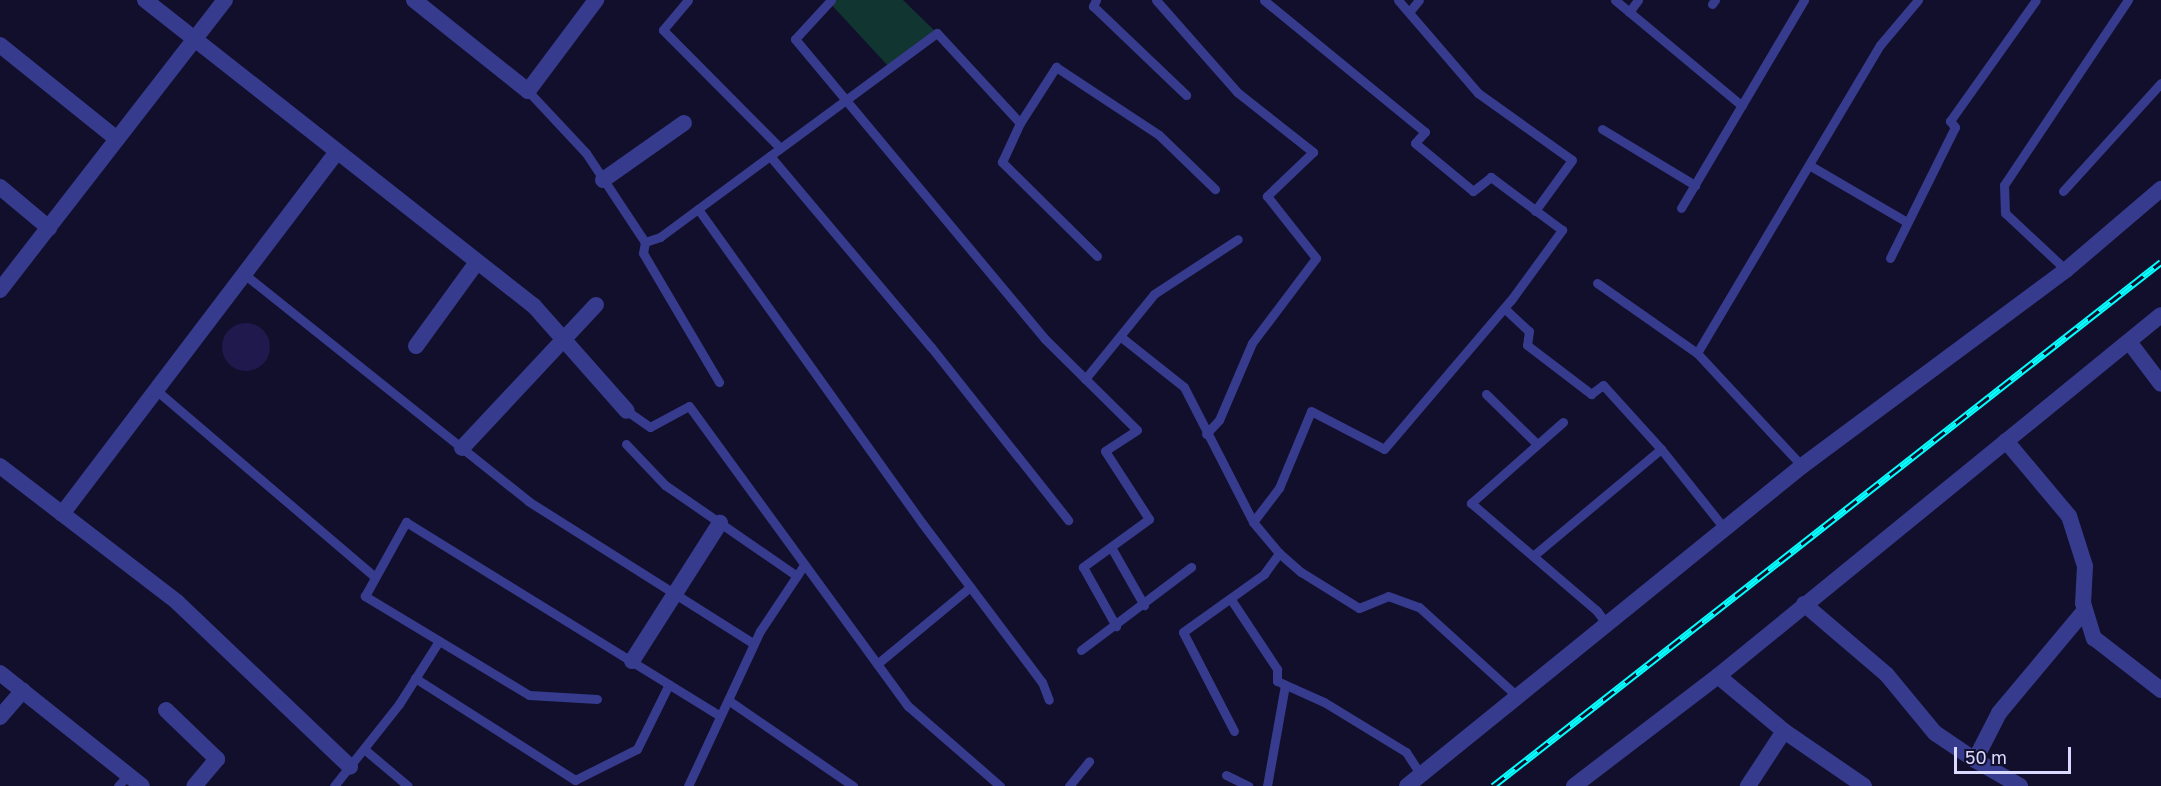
<!DOCTYPE html>
<html>
<head>
<meta charset="utf-8">
<style>
  body { margin:0 }
  #map { position:relative; width:2161px; height:786px; overflow:hidden; background:#110f2b; font-family:"Golos Text",sans-serif }
  div>[style] { position:absolute }
  .green>* { inset:0; background:#113631 }
  .building>* { inset:0; background:#1f194e }
  .round { border-radius:50% }
  .service>* { height:9px; margin:-4.5px; padding:0 4.5px; transform-origin:4.5px; border-radius:4.5px; background:#363b8e }
  .minor>* { height:16px; margin:-8px; padding:0 8px; transform-origin:8px; border-radius:8px; background:#363b8e }
  .tertiary>* { height:16px; margin:-8px; padding:0 8px; transform-origin:8px; border-radius:8px; background:#363b8e }
  .rail>* { height:7px; margin-top:-3.5px; transform-origin:0; background:repeating-linear-gradient(90deg,#110f2b 0 14px,#05feff 0 28px); box-sizing:border-box; border-block:2px solid #05feff }
  span { translate:-50% -50%; white-space:nowrap; text-align:center; line-height:1.15; -webkit-text-stroke:5px #110f2b; paint-order:stroke }
  .scale { position:absolute; left:1954px; top:747px; width:117px; height:27px; box-sizing:border-box; border:3px solid #dad9ff; border-top:0; padding-left:8px; font-size:18px; line-height:21px; white-space:nowrap; color:#dad9ff; -webkit-text-stroke:4px #110f2b; paint-order:stroke }
</style>
</head>
<body>
<div id="map">
  <div class="green">
    <div style="clip-path:polygon(831px 0,903px 0,937px 33px,889px 67px,829px 2px)"></div>
  </div>
  <div class="building">
    <div class="round" style="left:222px;top:323px;width:48px;height:48px"></div>
  </div>
  <div class="service">
    <div style="left:688px;top:0;width:39px;rotate:130deg"></div>
    <div style="left:663px;top:30px;width:166px;rotate:45.2deg"></div>
    <div style="left:831px;top:0;width:53px;rotate:132.7deg"></div>
    <div style="left:795px;top:39px;width:391px;rotate:50.2deg"></div>
    <div style="left:1045px;top:339px;width:129px;rotate:44.7deg"></div>
    <div style="left:1137px;top:430px;width:38px;rotate:147deg"></div>
    <div style="left:1105px;top:451px;width:81px;rotate:57.1deg"></div>
    <div style="left:1149px;top:519px;width:82px;rotate:144deg"></div>
    <div style="left:1083px;top:567px;width:68px;rotate:60.8deg"></div>
    <div style="left:1096px;top:0;width:7px;rotate:117deg"></div>
    <div style="left:1093px;top:6px;width:129px;rotate:43.7deg"></div>
    <div style="left:1156px;top:0;width:123px;rotate:48.6deg"></div>
    <div style="left:1237px;top:92px;width:97px;rotate:38.3deg"></div>
    <div style="left:1313px;top:152px;width:64px;rotate:136.3deg"></div>
    <div style="left:1267px;top:196px;width:79px;rotate:51.7deg"></div>
    <div style="left:1316px;top:258px;width:106px;rotate:127deg"></div>
    <div style="left:1252px;top:343px;width:84px;rotate:113.2deg"></div>
    <div style="left:1219px;top:420px;width:19px;rotate:133deg"></div>
    <div style="left:1398px;top:0;width:123px;rotate:49.3deg"></div>
    <div style="left:1478px;top:93px;width:115px;rotate:35.5deg"></div>
    <div style="left:1572px;top:160px;width:63px;rotate:126deg"></div>
    <div style="left:1615px;top:0;width:165px;rotate:39.8deg"></div>
    <div style="left:1712px;top:4px;width:5px;rotate:-53deg"></div>
    <div style="left:1410px;top:11px;width:14px;rotate:-51deg"></div>
    <div style="left:1629px;top:12px;width:15px;rotate:-53deg"></div>
    <div style="left:528px;top:91px;width:85px;rotate:46.9deg"></div>
    <div style="left:586px;top:153px;width:107px;rotate:56.5deg"></div>
    <div style="left:645px;top:242px;width:11px;rotate:100deg"></div>
    <div style="left:643px;top:253px;width:150px;rotate:59.5deg"></div>
    <div style="left:1602px;top:129px;width:109px;rotate:31.1deg"></div>
    <div style="left:770px;top:156px;width:250px;rotate:49.9deg"></div>
    <div style="left:931px;top:347px;width:221px;rotate:51.6deg"></div>
    <div style="left:1809px;top:165px;width:113px;rotate:30.2deg"></div>
    <div style="left:2063px;top:191px;width:146px;rotate:-47.8deg"></div>
    <div style="left:1681px;top:208px;width:242px;rotate:-59.4deg"></div>
    <div style="left:698px;top:209px;width:386px;rotate:54.5deg"></div>
    <div style="left:922px;top:523px;width:199px;rotate:53deg"></div>
    <div style="left:1042px;top:682px;width:19px;rotate:69deg"></div>
    <div style="left:645px;top:242px;width:16px;rotate:-18deg"></div>
    <div style="left:660px;top:237px;width:344px;rotate:-36.4deg"></div>
    <div style="left:937px;top:33px;width:122px;rotate:47.3deg"></div>
    <div style="left:1097px;top:256px;width:134px;rotate:-135.3deg"></div>
    <div style="left:1002px;top:162px;width:43px;rotate:-65.2deg"></div>
    <div style="left:1020px;top:123px;width:67px;rotate:-57.3deg"></div>
    <div style="left:1056px;top:67px;width:123px;rotate:33.4deg"></div>
    <div style="left:1159px;top:135px;width:78px;rotate:44deg"></div>
    <div style="left:1890px;top:258px;width:146px;rotate:-63.6deg"></div>
    <div style="left:1955px;top:127px;width:8px;rotate:-130deg"></div>
    <div style="left:1950px;top:121px;width:148px;rotate:-54.6deg"></div>
    <div style="left:2066px;top:270px;width:83px;rotate:-136.9deg"></div>
    <div style="left:2005px;top:213px;width:28px;rotate:-92deg"></div>
    <div style="left:2004px;top:185px;width:223px;rotate:-56.2deg"></div>
    <div style="left:244px;top:274px;width:364px;rotate:38.6deg"></div>
    <div style="left:528px;top:501px;width:267px;rotate:32.3deg"></div>
    <div style="left:1597px;top:283px;width:122px;rotate:35deg"></div>
    <div style="left:1697px;top:353px;width:154px;rotate:47.1deg"></div>
    <div style="left:1504px;top:308px;width:34px;rotate:43deg"></div>
    <div style="left:1529px;top:331px;width:14px;rotate:98deg"></div>
    <div style="left:1527px;top:345px;width:81px;rotate:37.4deg"></div>
    <div style="left:1591px;top:394px;width:15px;rotate:-37deg"></div>
    <div style="left:1603px;top:385px;width:86px;rotate:47.8deg"></div>
    <div style="left:1661px;top:449px;width:101px;rotate:51.4deg"></div>
    <div style="left:1121px;top:337px;width:80px;rotate:38.4deg"></div>
    <div style="left:1184px;top:387px;width:152px;rotate:62.9deg"></div>
    <div style="left:1253px;top:522px;width:40px;rotate:50deg"></div>
    <div style="left:1279px;top:553px;width:29px;rotate:41deg"></div>
    <div style="left:1301px;top:572px;width:68px;rotate:31.8deg"></div>
    <div style="left:1359px;top:608px;width:31px;rotate:-22deg"></div>
    <div style="left:1388px;top:596px;width:33px;rotate:20deg"></div>
    <div style="left:1419px;top:607px;width:134px;rotate:42.3deg"></div>
    <div style="left:1697px;top:353px;width:358px;rotate:-59.3deg"></div>
    <div style="left:1880px;top:45px;width:59px;rotate:-49.8deg"></div>
    <div style="left:1085px;top:379px;width:109px;rotate:-50.9deg"></div>
    <div style="left:1154px;top:294px;width:100px;rotate:-33.2deg"></div>
    <div style="left:156px;top:390px;width:288px;rotate:40.5deg"></div>
    <div style="left:1486px;top:394px;width:71px;rotate:44.4deg"></div>
    <div style="left:627px;top:411px;width:28px;rotate:35deg"></div>
    <div style="left:650px;top:427px;width:44px;rotate:-28.3deg"></div>
    <div style="left:689px;top:406px;width:371px;rotate:53.9deg"></div>
    <div style="left:908px;top:706px;width:122px;rotate:41deg"></div>
    <div style="left:1563px;top:422px;width:123px;rotate:138.6deg"></div>
    <div style="left:1471px;top:503px;width:166px;rotate:40.6deg"></div>
    <div style="left:1597px;top:611px;width:17px;rotate:54deg"></div>
    <div style="left:626px;top:444px;width:57px;rotate:46.4deg"></div>
    <div style="left:665px;top:485px;width:160px;rotate:34.6deg"></div>
    <div style="left:1253px;top:522px;width:43px;rotate:-52.6deg"></div>
    <div style="left:1279px;top:488px;width:83px;rotate:-67.4deg"></div>
    <div style="left:1311px;top:411px;width:82px;rotate:27.5deg"></div>
    <div style="left:1384px;top:449px;width:196px;rotate:-49.6deg"></div>
    <div style="left:1511px;top:300px;width:87px;rotate:-53.9deg"></div>
    <div style="left:1562px;top:230px;width:89px;rotate:-143.3deg"></div>
    <div style="left:1491px;top:177px;width:23px;rotate:142deg"></div>
    <div style="left:1473px;top:191px;width:75px;rotate:-140.4deg"></div>
    <div style="left:1415px;top:143px;width:15px;rotate:-48deg"></div>
    <div style="left:1425px;top:132px;width:208px;rotate:-140.7deg"></div>
    <div style="left:1111px;top:547px;width:67px;rotate:60.4deg"></div>
    <div style="left:1533px;top:556px;width:167px;rotate:-39.9deg"></div>
    <div style="left:1232px;top:601px;width:82px;rotate:56.5deg"></div>
    <div style="left:1277px;top:669px;width:12px;rotate:90deg"></div>
    <div style="left:1277px;top:681px;width:51px;rotate:24.1deg"></div>
    <div style="left:1324px;top:702px;width:96px;rotate:31.4deg"></div>
    <div style="left:1406px;top:752px;width:27px;rotate:57deg"></div>
    <div style="left:1081px;top:650px;width:138px;rotate:-37deg"></div>
    <div style="left:877px;top:664px;width:121px;rotate:-39.6deg"></div>
    <div style="left:415px;top:678px;width:190px;rotate:32.5deg"></div>
    <div style="left:575px;top:780px;width:69px;rotate:-26.6deg"></div>
    <div style="left:637px;top:749px;width:72px;rotate:-63.8deg"></div>
    <div style="left:597px;top:699px;width:68px;rotate:-176.6deg"></div>
    <div style="left:529px;top:695px;width:192px;rotate:-148.9deg"></div>
    <div style="left:365px;top:596px;width:85px;rotate:-61deg"></div>
    <div style="left:406px;top:522px;width:369px;rotate:31.7deg"></div>
    <div style="left:728px;top:700px;width:152px;rotate:34.5deg"></div>
    <div style="left:1234px;top:731px;width:111px;rotate:-117.3deg"></div>
    <div style="left:1183px;top:632px;width:100px;rotate:-35.6deg"></div>
    <div style="left:1264px;top:574px;width:26px;rotate:-54deg"></div>
    <div style="left:364px;top:749px;width:57px;rotate:40.1deg"></div>
    <div style="left:1226px;top:775px;width:25px;rotate:26deg"></div>
    <div style="left:118px;top:786px;width:15px;rotate:-48deg"></div>
    <div style="left:334px;top:786px;width:105px;rotate:-51.6deg"></div>
    <div style="left:399px;top:704px;width:75px;rotate:-57.6deg"></div>
    <div style="left:688px;top:786px;width:171px;rotate:-65.1deg"></div>
    <div style="left:760px;top:631px;width:79px;rotate:-56.3deg"></div>
    <div style="left:1069px;top:786px;width:32px;rotate:-51deg"></div>
    <div style="left:1267px;top:786px;width:103px;rotate:-79.9deg"></div>
  </div>
  <div class="minor">
    <div style="left:145px;top:0;width:495px;rotate:38.2deg"></div>
    <div style="left:534px;top:306px;width:140px;rotate:48.5deg"></div>
    <div style="left:414px;top:0;width:146px;rotate:38.6deg"></div>
    <div style="left:528px;top:91px;width:114px;rotate:-53.2deg"></div>
    <div style="left:0;top:45px;width:150px;rotate:38.8deg"></div>
    <div style="left:603px;top:180px;width:99px;rotate:-35.1deg"></div>
    <div style="left:0;top:187px;width:64px;rotate:39.9deg"></div>
    <div style="left:2130px;top:343px;width:51px;rotate:52.9deg"></div>
    <div style="left:416px;top:346px;width:104px;rotate:-54deg"></div>
    <div style="left:2006px;top:441px;width:98px;rotate:50deg"></div>
    <div style="left:2069px;top:516px;width:52px;rotate:72.3deg"></div>
    <div style="left:2085px;top:566px;width:37px;rotate:93deg"></div>
    <div style="left:2083px;top:603px;width:37px;rotate:73deg"></div>
    <div style="left:2094px;top:638px;width:85px;rotate:37.8deg"></div>
    <div style="left:462px;top:448px;width:196px;rotate:-46.9deg"></div>
    <div style="left:0;top:466px;width:223px;rotate:37.5deg"></div>
    <div style="left:177px;top:602px;width:239px;rotate:43.6deg"></div>
    <div style="left:62px;top:514px;width:455px;rotate:-52.8deg"></div>
    <div style="left:1804px;top:604px;width:109px;rotate:40.5deg"></div>
    <div style="left:1887px;top:675px;width:75px;rotate:50.4deg"></div>
    <div style="left:1935px;top:733px;width:48px;rotate:34deg"></div>
    <div style="left:1975px;top:760px;width:53px;rotate:-62.9deg"></div>
    <div style="left:1999px;top:713px;width:134px;rotate:-50.1deg"></div>
    <div style="left:632px;top:661px;width:164px;rotate:-57.5deg"></div>
    <div style="left:0;top:673px;width:181px;rotate:38.5deg"></div>
    <div style="left:1718px;top:676px;width:86px;rotate:39.8deg"></div>
    <div style="left:1784px;top:731px;width:66px;rotate:123.2deg"></div>
    <div style="left:166px;top:710px;width:71px;rotate:43.9deg"></div>
    <div style="left:217px;top:759px;width:35px;rotate:130deg"></div>
    <div style="left:0;top:717px;width:35px;rotate:-49deg"></div>
    <div style="left:1784px;top:731px;width:97px;rotate:34.5deg"></div>
    <div style="left:1975px;top:760px;width:52px;rotate:30deg"></div>
    <div style="left:1407px;top:786px;width:508px;rotate:-39.01deg"></div>
    <div style="left:1802px;top:466px;width:329px;rotate:-36.6deg"></div>
    <div style="left:2066px;top:270px;width:125px;rotate:-40.5deg"></div>
    <div style="left:1574px;top:786px;width:181px;rotate:-37.4deg"></div>
    <div style="left:1718px;top:676px;width:571px;rotate:-39.18deg"></div>
  </div>
  <div class="tertiary">
    <div style="left:0;top:290px;width:367px;rotate:-52.2deg"></div>
  </div>
  <div class="rail">
    <div style="left:1493px;top:786px;width:849px;rotate:-38.11deg"></div>
  </div>
  <div class="scale">50 m</div>
</div>
</body>
</html>
